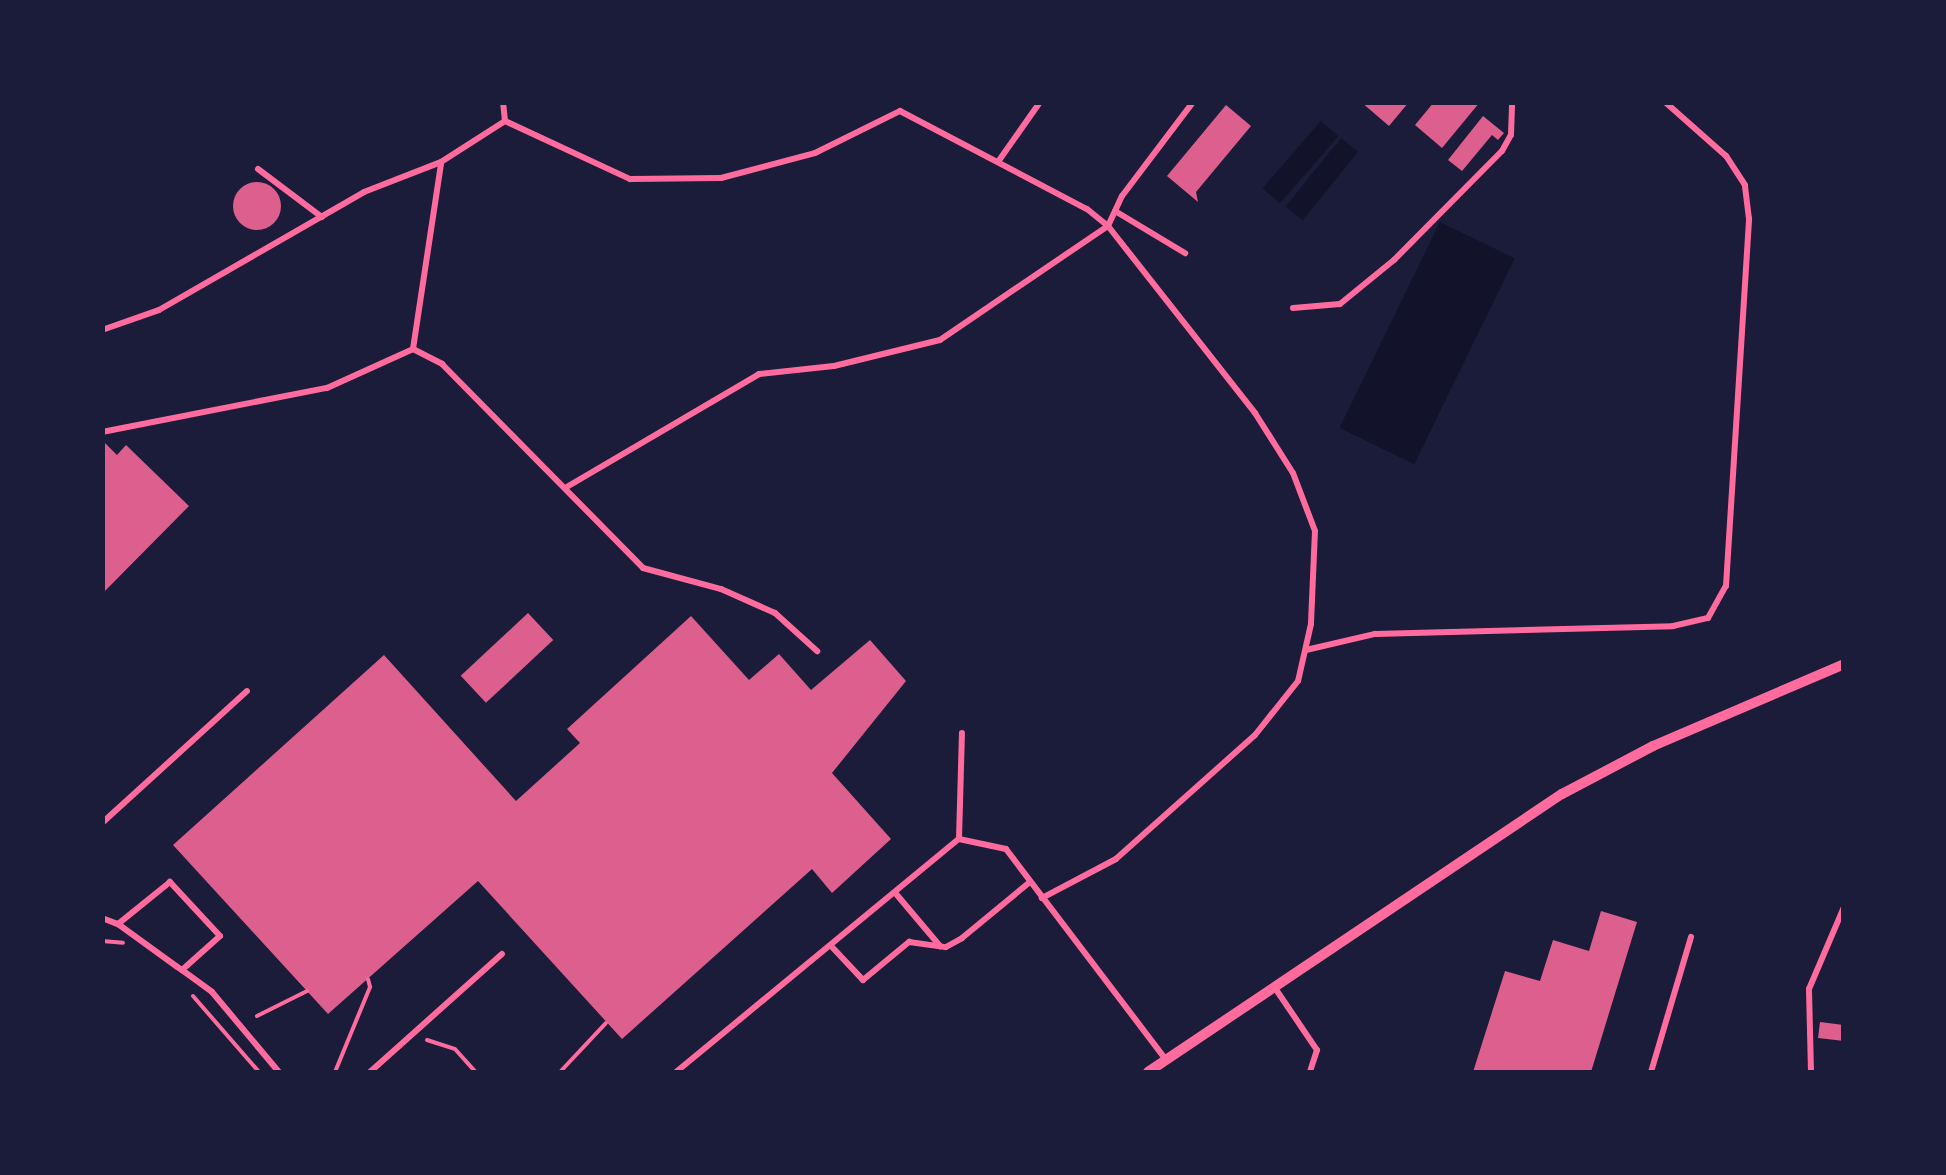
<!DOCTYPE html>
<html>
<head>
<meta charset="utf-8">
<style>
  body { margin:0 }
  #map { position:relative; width:1946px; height:1175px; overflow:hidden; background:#1b1b3a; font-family:"IBM Plex Sans",sans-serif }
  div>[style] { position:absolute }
  .water>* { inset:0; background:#12122b; transform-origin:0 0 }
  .building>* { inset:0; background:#dd5f8e; transform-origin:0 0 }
  .round { border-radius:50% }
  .path>* { height:4px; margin:-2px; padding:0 2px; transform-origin:2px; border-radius:2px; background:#ff6b9d }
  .service>* { height:6px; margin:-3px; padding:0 3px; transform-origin:3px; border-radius:3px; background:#ff6b9d }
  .minor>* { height:10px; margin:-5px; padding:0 5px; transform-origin:5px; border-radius:5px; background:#ff6b9d }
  span { translate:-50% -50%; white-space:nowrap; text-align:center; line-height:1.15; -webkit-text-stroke:9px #1b1b3a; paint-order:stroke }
  .frame { position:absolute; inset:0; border:105px solid #1b1b3a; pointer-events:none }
</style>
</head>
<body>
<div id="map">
  <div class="water">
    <div style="left:1321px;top:121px;width:23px;height:89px;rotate:41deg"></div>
    <div style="left:1341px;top:138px;width:22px;height:88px;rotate:39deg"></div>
    <div style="left:1440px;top:222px;width:83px;height:229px;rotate:26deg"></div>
  </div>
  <div class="building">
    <div style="clip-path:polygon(1361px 102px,1409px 102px,1389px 126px)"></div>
    <div style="clip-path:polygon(1434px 102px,1480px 102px,1442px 148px,1415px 125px)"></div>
    <div style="clip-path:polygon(1226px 105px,1251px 126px,1196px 192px,1198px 202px,1167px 176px)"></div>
    <div style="clip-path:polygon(1483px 116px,1504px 133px,1498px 140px,1492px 135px,1462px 171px,1448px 160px)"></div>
    <div class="round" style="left:233px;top:182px;width:48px;height:48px"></div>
    <div style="clip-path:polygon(102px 440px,117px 455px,126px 445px,189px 506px,102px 594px)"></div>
    <div style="left:528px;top:613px;width:37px;height:92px;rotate:47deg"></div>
    <div style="clip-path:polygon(691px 616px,749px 680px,779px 654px,811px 690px,870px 640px,906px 681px,832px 773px,891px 839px,832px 893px,812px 869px,622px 1039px,478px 881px,328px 1014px,173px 845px,384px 655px,516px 801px,580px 743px,567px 729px)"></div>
    <div style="clip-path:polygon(1601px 911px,1637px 922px,1591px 1072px,1473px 1072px,1505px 971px,1540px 981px,1553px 940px,1589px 951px)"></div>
    <div style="left:1820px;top:1022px;width:24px;height:16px;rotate:7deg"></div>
  </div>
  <div class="path">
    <div style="left:102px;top:941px;width:21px;rotate:5deg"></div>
    <div style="left:193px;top:996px;width:101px;rotate:49deg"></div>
    <div style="left:257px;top:1016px;width:56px;rotate:-26.6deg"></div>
    <div style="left:427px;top:1040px;width:29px;rotate:18deg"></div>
    <div style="left:455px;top:1049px;width:31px;rotate:48deg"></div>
    <div style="left:335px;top:1072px;width:92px;rotate:-67.6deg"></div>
    <div style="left:370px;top:987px;width:8px;rotate:-104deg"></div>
    <div style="left:560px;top:1072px;width:67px;rotate:-46.8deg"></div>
  </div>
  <div class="service">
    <div style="left:503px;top:102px;width:19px;rotate:84deg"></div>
    <div style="left:1000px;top:159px;width:70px;rotate:-54.9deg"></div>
    <div style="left:258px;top:169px;width:80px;rotate:36.9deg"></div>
    <div style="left:1115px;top:211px;width:82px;rotate:31deg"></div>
    <div style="left:1293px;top:308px;width:47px;rotate:-4.9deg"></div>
    <div style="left:1340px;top:304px;width:70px;rotate:-39.2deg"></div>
    <div style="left:1394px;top:260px;width:153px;rotate:-45.3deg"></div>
    <div style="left:1502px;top:151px;width:18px;rotate:-61deg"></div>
    <div style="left:1511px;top:135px;width:33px;rotate:-88deg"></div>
    <div style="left:102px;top:330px;width:60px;rotate:-19.3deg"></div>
    <div style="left:159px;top:310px;width:237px;rotate:-29.9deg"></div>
    <div style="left:364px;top:192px;width:83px;rotate:-21.3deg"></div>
    <div style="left:441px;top:162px;width:76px;rotate:-32.6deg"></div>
    <div style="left:505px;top:121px;width:138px;rotate:24.9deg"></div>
    <div style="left:630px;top:179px;width:91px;rotate:-0.6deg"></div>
    <div style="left:721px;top:178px;width:97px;rotate:-14.9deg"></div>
    <div style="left:815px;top:153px;width:95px;rotate:-26.3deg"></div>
    <div style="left:900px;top:111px;width:211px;rotate:27.7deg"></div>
    <div style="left:1087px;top:209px;width:27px;rotate:39deg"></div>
    <div style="left:1108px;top:226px;width:238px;rotate:51.8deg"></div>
    <div style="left:1255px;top:413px;width:71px;rotate:57.7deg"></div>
    <div style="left:1293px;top:473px;width:62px;rotate:69.2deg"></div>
    <div style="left:1315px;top:531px;width:93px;rotate:92.5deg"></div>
    <div style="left:1311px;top:624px;width:58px;rotate:102.8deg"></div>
    <div style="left:1298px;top:681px;width:69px;rotate:128.5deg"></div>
    <div style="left:1255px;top:735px;width:186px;rotate:138.3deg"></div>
    <div style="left:1116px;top:859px;width:84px;rotate:152.2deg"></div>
    <div style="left:413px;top:349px;width:187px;rotate:-81.4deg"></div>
    <div style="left:102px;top:432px;width:229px;rotate:-11.1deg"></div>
    <div style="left:327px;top:388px;width:94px;rotate:-24.4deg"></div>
    <div style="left:413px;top:349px;width:33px;rotate:27deg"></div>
    <div style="left:442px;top:364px;width:286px;rotate:45.4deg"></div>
    <div style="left:643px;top:568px;width:81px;rotate:15.1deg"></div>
    <div style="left:721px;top:589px;width:59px;rotate:24deg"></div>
    <div style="left:775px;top:613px;width:57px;rotate:42.1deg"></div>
    <div style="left:565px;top:488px;width:225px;rotate:-30.4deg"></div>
    <div style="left:759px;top:374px;width:75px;rotate:-6.1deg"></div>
    <div style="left:834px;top:366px;width:109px;rotate:-13.8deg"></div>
    <div style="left:940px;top:340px;width:203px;rotate:-34.2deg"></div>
    <div style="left:1108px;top:226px;width:33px;rotate:-65deg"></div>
    <div style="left:1122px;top:196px;width:118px;rotate:-52.9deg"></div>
    <div style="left:1306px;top:650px;width:71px;rotate:-13.1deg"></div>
    <div style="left:1375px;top:634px;width:298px;rotate:-1.5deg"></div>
    <div style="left:1673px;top:626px;width:36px;rotate:-13deg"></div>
    <div style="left:1708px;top:618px;width:37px;rotate:-61deg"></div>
    <div style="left:1726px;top:586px;width:368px;rotate:-86.4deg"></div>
    <div style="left:1749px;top:219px;width:34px;rotate:-97deg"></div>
    <div style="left:1745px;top:185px;width:35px;rotate:-123deg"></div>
    <div style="left:1726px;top:156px;width:81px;rotate:-138.5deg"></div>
    <div style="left:102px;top:823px;width:196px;rotate:-42.3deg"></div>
    <div style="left:959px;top:839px;width:106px;rotate:-88.4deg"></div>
    <div style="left:897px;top:895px;width:67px;rotate:49.9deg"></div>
    <div style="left:102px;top:918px;width:17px;rotate:21deg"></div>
    <div style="left:833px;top:948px;width:44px;rotate:46.8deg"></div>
    <div style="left:863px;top:980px;width:60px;rotate:-39.6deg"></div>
    <div style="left:909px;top:942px;width:37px;rotate:8deg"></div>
    <div style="left:946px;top:947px;width:18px;rotate:-29deg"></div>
    <div style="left:962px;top:938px;width:88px;rotate:-39.5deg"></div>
    <div style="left:182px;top:970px;width:51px;rotate:-41.8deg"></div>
    <div style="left:220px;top:936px;width:74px;rotate:-132.8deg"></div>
    <div style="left:170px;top:882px;width:67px;rotate:141.1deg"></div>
    <div style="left:118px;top:924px;width:72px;rotate:35.9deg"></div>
    <div style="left:176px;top:966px;width:7px;rotate:34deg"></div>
    <div style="left:182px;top:970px;width:37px;rotate:36deg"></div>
    <div style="left:212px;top:992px;width:104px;rotate:50.1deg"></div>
    <div style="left:1275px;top:988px;width:75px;rotate:55.9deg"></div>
    <div style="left:1317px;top:1050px;width:23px;rotate:108deg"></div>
    <div style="left:370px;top:1072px;width:177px;rotate:-41.8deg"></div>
    <div style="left:676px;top:1072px;width:367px;rotate:-39.5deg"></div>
    <div style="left:959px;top:839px;width:48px;rotate:12deg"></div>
    <div style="left:1006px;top:849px;width:265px;rotate:52.8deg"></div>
    <div style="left:1651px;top:1072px;width:141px;rotate:-73.5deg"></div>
    <div style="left:1811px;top:1072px;width:83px;rotate:-91.4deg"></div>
    <div style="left:1809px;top:989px;width:89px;rotate:-66.9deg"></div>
  </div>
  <div class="minor">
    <div style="left:1148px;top:1072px;width:499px;rotate:-33.9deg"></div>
    <div style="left:1562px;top:794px;width:103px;rotate:-27.8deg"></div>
    <div style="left:1653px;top:746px;width:208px;rotate:-23.2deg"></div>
  </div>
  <div class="frame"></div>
</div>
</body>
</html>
